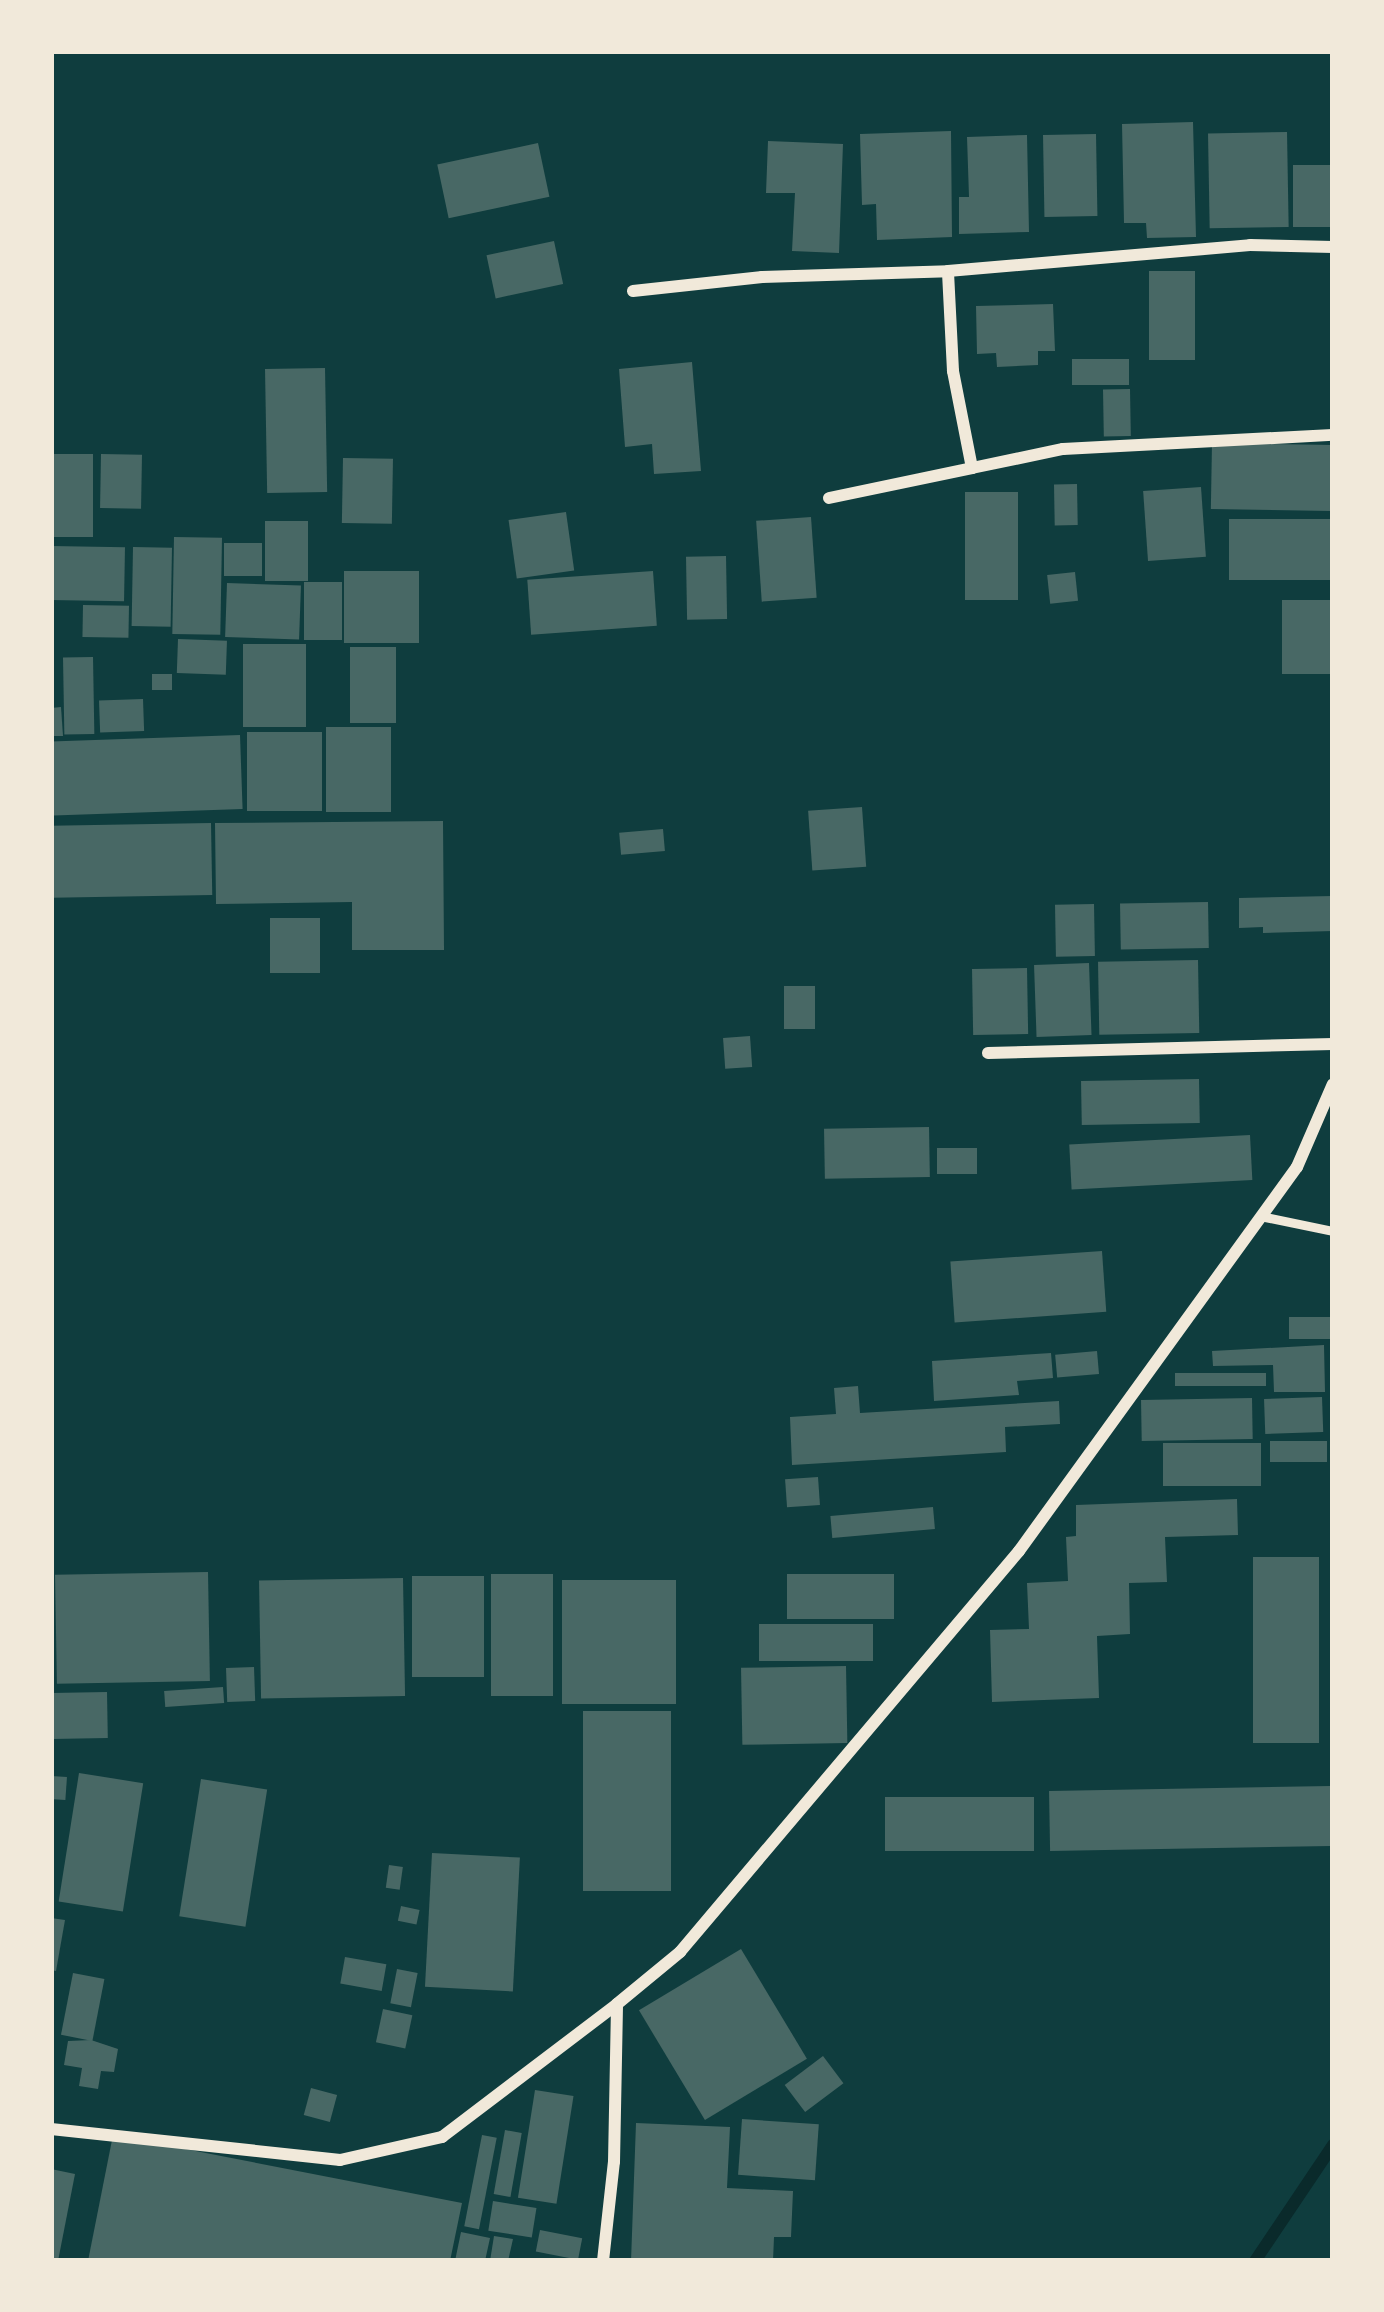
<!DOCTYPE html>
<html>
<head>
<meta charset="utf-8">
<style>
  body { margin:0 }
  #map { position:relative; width:1384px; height:2312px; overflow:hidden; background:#0f3d3e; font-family:Montserrat,sans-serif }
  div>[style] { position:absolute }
  .stream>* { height:12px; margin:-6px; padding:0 6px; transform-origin:6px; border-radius:6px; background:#0a2a2b }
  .building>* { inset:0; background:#486865; transform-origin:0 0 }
  .service>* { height:9px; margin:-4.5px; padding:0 4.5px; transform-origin:4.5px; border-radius:4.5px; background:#f1e9da }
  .minor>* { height:12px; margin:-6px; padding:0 6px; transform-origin:6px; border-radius:6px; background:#f1e9da }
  span { translate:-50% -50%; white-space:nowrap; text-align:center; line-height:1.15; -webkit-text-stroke:10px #f1e9da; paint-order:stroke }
  .frame { position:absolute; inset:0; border:54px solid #f1e9da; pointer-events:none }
</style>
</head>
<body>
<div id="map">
  <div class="stream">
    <div style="left:1255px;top:2261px;width:140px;rotate:-56.1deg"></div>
  </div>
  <div class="building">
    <div style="clip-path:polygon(1193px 122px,1196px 237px,1147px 238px,1146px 223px,1124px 223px,1122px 124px)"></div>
    <div style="clip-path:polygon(951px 131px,952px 237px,877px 240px,876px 204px,862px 205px,860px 134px)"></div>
    <div style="left:1287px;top:132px;width:95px;height:79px;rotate:89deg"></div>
    <div style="left:1096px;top:134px;width:82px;height:53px;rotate:89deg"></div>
    <div style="clip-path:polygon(1027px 135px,1029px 232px,959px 234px,959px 197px,969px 197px,967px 137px)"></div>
    <div style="clip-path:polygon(768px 141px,843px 144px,839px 253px,792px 251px,795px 193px,766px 193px)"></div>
    <div style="left:538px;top:143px;width:55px;height:103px;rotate:78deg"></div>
    <div style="left:1333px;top:165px;width:62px;height:40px;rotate:90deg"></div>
    <div style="left:554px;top:241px;width:44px;height:69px;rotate:78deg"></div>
    <div style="left:1195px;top:271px;width:89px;height:46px;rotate:90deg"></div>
    <div style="clip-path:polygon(1053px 304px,1055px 351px,1038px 351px,1038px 365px,997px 367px,996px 353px,977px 354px,976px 306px)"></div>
    <div style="left:1129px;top:359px;width:26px;height:57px;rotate:90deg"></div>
    <div style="clip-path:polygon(692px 362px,701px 471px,654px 474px,652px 444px,625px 447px,619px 369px)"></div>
    <div style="left:325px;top:368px;width:124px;height:60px;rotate:89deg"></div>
    <div style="left:1130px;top:389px;width:47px;height:27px;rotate:89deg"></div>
    <div style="left:1212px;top:443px;width:121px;height:66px;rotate:1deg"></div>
    <div style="left:51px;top:454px;width:42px;height:83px"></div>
    <div style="left:101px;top:454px;width:41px;height:54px;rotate:1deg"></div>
    <div style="left:343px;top:458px;width:50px;height:65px;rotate:1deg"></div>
    <div style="left:1077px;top:484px;width:41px;height:23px;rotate:89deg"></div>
    <div style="left:1201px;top:487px;width:70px;height:58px;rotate:86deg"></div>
    <div style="left:1018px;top:492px;width:108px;height:53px;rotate:90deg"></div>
    <div style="left:566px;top:512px;width:59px;height:58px;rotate:82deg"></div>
    <div style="left:811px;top:517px;width:81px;height:55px;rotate:86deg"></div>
    <div style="left:1333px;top:519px;width:61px;height:104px;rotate:90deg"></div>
    <div style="left:265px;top:521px;width:43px;height:60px"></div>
    <div style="left:174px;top:537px;width:48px;height:97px;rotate:1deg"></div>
    <div style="left:224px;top:543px;width:38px;height:33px"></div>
    <div style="left:51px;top:546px;width:74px;height:54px;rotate:1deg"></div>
    <div style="left:133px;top:547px;width:39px;height:79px;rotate:1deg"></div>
    <div style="left:726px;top:556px;width:63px;height:40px;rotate:89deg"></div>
    <div style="left:419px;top:571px;width:72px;height:75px;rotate:90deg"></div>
    <div style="left:653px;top:571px;width:55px;height:126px;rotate:86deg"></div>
    <div style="left:1075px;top:572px;width:29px;height:28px;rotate:84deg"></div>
    <div style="left:304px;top:582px;width:38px;height:58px"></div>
    <div style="left:227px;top:583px;width:74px;height:54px;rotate:2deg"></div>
    <div style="left:1282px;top:600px;width:51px;height:74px"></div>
    <div style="left:83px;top:605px;width:46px;height:32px;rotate:1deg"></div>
    <div style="left:178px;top:639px;width:49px;height:34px;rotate:2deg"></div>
    <div style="left:243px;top:644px;width:63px;height:83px"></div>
    <div style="left:350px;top:647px;width:46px;height:76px"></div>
    <div style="left:93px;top:657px;width:77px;height:30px;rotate:89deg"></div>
    <div style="left:152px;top:674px;width:20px;height:16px"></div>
    <div style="left:143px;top:699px;width:32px;height:44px;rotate:88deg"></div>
    <div style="clip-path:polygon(61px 707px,63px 736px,51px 736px,51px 708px)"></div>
    <div style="left:326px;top:727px;width:65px;height:85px"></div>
    <div style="left:247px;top:732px;width:75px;height:79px"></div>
    <div style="left:240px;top:735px;width:74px;height:189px;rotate:88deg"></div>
    <div style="left:862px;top:807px;width:60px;height:54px;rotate:86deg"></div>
    <div style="clip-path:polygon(443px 821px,444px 950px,352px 950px,352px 902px,216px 904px,215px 823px)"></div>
    <div style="left:211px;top:823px;width:72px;height:160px;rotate:89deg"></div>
    <div style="left:663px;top:829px;width:22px;height:44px;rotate:85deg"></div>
    <div style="clip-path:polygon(1333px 896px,1333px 931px,1263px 933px,1263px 927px,1239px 928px,1239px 898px)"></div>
    <div style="left:1208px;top:902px;width:46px;height:88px;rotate:89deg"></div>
    <div style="left:1094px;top:904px;width:52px;height:39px;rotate:89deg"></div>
    <div style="left:270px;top:918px;width:50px;height:55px"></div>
    <div style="left:1198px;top:960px;width:73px;height:100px;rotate:89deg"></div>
    <div style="left:1089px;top:963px;width:72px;height:55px;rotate:88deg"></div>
    <div style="left:1027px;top:968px;width:66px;height:55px;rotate:89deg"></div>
    <div style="left:815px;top:986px;width:43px;height:31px;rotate:90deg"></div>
    <div style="left:750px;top:1036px;width:31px;height:27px;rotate:86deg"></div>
    <div style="left:1199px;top:1079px;width:44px;height:118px;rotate:89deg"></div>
    <div style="left:929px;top:1127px;width:50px;height:105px;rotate:89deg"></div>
    <div style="left:1250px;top:1135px;width:45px;height:181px;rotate:87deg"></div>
    <div style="left:977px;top:1148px;width:26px;height:40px;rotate:90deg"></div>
    <div style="left:1102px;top:1251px;width:61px;height:152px;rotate:86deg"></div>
    <div style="left:1333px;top:1317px;width:22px;height:44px;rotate:90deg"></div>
    <div style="clip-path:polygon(1324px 1345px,1325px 1392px,1274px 1392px,1273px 1365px,1213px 1366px,1212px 1351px)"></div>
    <div style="left:1097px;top:1351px;width:23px;height:42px;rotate:85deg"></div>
    <div style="clip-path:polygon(1051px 1353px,1053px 1378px,1017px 1381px,1019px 1395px,934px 1401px,932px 1361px)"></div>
    <div style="left:1266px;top:1373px;width:13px;height:91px;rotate:90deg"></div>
    <div style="clip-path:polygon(858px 1386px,860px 1413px,1059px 1401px,1060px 1424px,1005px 1427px,1006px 1452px,792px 1465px,790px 1417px,836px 1414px,834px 1388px)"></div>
    <div style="left:1322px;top:1397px;width:35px;height:58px;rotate:88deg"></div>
    <div style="left:1252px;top:1398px;width:41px;height:111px;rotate:89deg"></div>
    <div style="left:1327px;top:1441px;width:21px;height:57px;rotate:90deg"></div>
    <div style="left:1261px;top:1443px;width:43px;height:98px;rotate:90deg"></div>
    <div style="left:818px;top:1477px;width:28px;height:33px;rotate:86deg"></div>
    <div style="clip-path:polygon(1237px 1499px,1238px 1535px,1165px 1537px,1167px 1582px,1129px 1583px,1130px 1634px,1097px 1636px,1099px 1698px,992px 1702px,990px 1630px,1029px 1629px,1027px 1583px,1068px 1581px,1066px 1537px,1076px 1536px,1076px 1505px)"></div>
    <div style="left:933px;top:1507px;width:22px;height:103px;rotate:85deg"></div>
    <div style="left:1319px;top:1557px;width:186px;height:66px;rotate:90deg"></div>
    <div style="left:208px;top:1572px;width:109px;height:153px;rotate:89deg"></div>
    <div style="left:491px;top:1574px;width:62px;height:122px"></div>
    <div style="left:894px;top:1574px;width:45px;height:107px;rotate:90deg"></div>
    <div style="left:484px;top:1576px;width:101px;height:72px;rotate:90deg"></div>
    <div style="left:403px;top:1578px;width:118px;height:144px;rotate:89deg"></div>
    <div style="left:676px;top:1580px;width:124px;height:114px;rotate:90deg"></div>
    <div style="left:759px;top:1624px;width:114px;height:37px"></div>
    <div style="left:846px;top:1666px;width:77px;height:105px;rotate:89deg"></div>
    <div style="left:254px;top:1667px;width:34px;height:28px;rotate:88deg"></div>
    <div style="left:223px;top:1687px;width:16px;height:59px;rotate:86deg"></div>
    <div style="left:107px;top:1692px;width:46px;height:56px;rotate:89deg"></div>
    <div style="left:583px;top:1711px;width:88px;height:180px"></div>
    <div style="left:79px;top:1773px;width:65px;height:130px;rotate:9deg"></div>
    <div style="left:51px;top:1776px;width:16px;height:23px;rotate:4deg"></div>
    <div style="left:201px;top:1779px;width:67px;height:139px;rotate:9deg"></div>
    <div style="left:1330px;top:1786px;width:60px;height:281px;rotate:89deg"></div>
    <div style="left:1034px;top:1797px;width:54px;height:149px;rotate:90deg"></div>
    <div style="left:432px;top:1853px;width:88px;height:134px;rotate:3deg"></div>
    <div style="left:389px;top:1865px;width:14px;height:23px;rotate:8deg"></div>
    <div style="left:401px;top:1906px;width:19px;height:15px;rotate:12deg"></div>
    <div style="clip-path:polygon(51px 1918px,65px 1920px,56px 1971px,51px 1970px)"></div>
    <div style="left:741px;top:1949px;width:128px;height:119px;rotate:59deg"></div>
    <div style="left:345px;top:1957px;width:42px;height:27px;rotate:10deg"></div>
    <div style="left:397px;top:1969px;width:21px;height:35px;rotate:11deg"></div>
    <div style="left:73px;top:1973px;width:32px;height:63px;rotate:11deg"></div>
    <div style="left:383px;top:2009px;width:30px;height:34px;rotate:12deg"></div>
    <div style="clip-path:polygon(91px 2040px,118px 2049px,114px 2072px,101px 2071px,98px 2089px,79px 2086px,82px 2068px,64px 2065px,68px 2041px)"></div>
    <div style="left:823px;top:2056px;width:34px;height:48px;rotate:53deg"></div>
    <div style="left:311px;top:2088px;width:27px;height:28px;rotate:15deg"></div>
    <div style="left:535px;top:2090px;width:39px;height:109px;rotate:9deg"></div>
    <div style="left:742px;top:2119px;width:77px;height:56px;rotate:4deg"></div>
    <div style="clip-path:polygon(636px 2123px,730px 2127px,727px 2188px,793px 2191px,791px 2237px,774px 2237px,773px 2261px,631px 2261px)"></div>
    <div style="left:505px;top:2130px;width:17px;height:65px;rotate:10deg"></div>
    <div style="clip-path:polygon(113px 2135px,462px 2203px,450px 2261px,88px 2261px)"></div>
    <div style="left:482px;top:2135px;width:15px;height:93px;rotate:11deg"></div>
    <div style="clip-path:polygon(51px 2169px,75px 2174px,58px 2261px,51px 2261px)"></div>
    <div style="left:493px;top:2201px;width:44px;height:30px;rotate:9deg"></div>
    <div style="left:540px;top:2230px;width:43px;height:22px;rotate:11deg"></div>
    <div style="clip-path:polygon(461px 2232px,490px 2238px,485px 2261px,455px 2261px)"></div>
    <div style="clip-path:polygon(494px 2236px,513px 2239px,508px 2261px,490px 2261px)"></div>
  </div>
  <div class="service">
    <div style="left:1260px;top:1216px;width:75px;rotate:11.6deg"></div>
  </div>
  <div class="minor">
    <div style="left:633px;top:291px;width:130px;rotate:-6.2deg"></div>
    <div style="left:762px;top:277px;width:186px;rotate:-1.8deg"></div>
    <div style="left:948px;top:271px;width:303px;rotate:-4.9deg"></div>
    <div style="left:1250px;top:245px;width:83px;rotate:1.4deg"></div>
    <div style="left:972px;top:468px;width:93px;rotate:-11.8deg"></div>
    <div style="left:1063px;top:449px;width:270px;rotate:-3deg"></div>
    <div style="left:829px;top:498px;width:146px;rotate:-11.8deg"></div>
    <div style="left:972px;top:468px;width:99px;rotate:-101.1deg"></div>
    <div style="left:953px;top:371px;width:100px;rotate:-92.9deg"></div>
    <div style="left:988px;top:1053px;width:345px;rotate:-1.5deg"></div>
    <div style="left:51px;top:2129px;width:291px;rotate:6.1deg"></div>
    <div style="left:340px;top:2160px;width:105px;rotate:-12.7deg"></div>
    <div style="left:442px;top:2137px;width:220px;rotate:-37.2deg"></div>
    <div style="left:617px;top:2004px;width:82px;rotate:-39.5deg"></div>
    <div style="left:680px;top:1952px;width:525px;rotate:-49.79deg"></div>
    <div style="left:1019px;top:1551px;width:474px;rotate:-54.1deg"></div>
    <div style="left:1297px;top:1167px;width:90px;rotate:-66.6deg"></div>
    <div style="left:603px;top:2261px;width:100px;rotate:-83.7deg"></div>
    <div style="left:614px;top:2162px;width:158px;rotate:-88.9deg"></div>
  </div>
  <div class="frame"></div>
</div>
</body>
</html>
